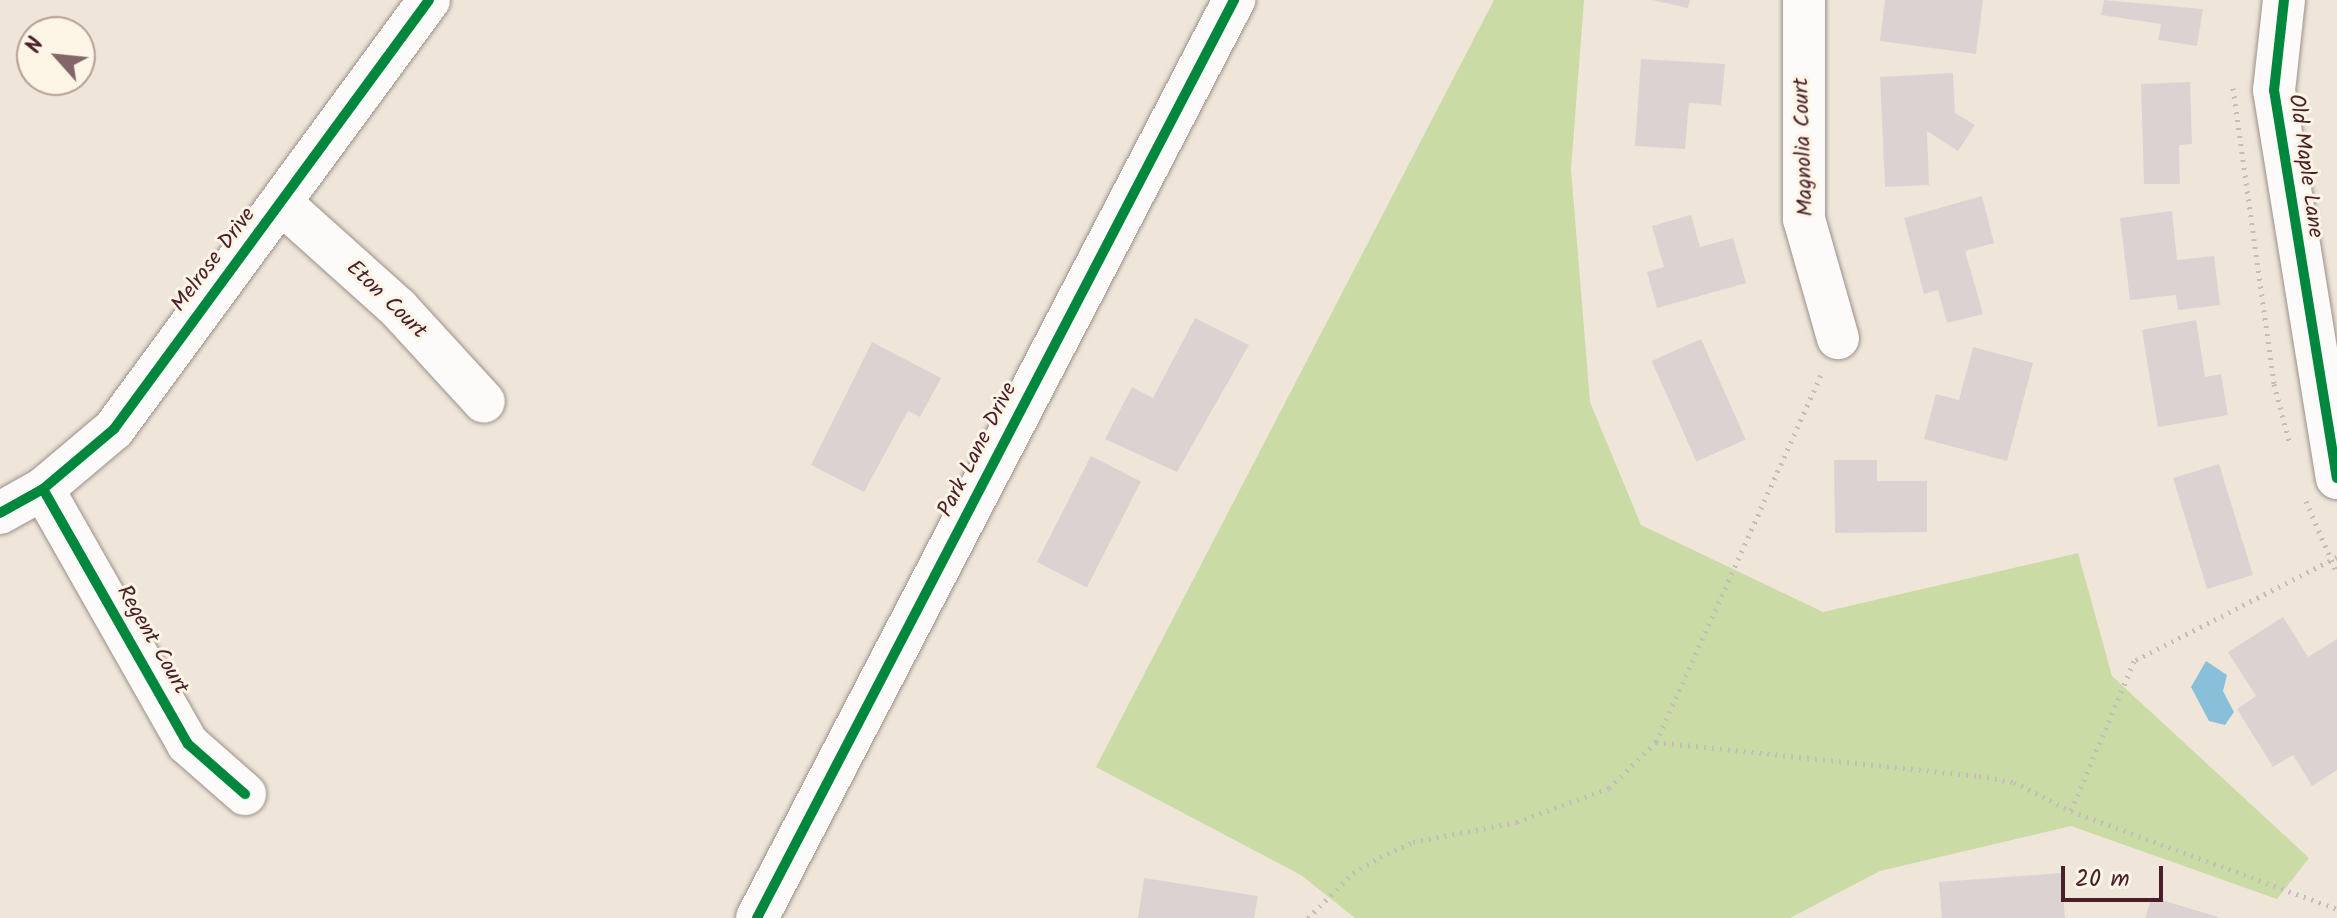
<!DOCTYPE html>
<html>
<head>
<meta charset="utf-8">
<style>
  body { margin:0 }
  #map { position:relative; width:2337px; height:918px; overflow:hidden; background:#efe6d9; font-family:Kalam,sans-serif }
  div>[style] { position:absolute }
  .green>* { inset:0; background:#cadba5 }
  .water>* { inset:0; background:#8abfd9 }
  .building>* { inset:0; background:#ddd2d2; transform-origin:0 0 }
  .path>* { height:5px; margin-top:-2.5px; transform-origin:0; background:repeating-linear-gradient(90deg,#c4bdbc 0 2px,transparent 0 8px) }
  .roads { filter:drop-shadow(0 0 2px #9b908b) drop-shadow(0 0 2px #9b908b) }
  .minor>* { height:42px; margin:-21px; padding:0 21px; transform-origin:21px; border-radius:21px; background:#fdfbf9 }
  .cycleway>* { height:10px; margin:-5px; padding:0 5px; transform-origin:5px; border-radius:5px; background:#00873e }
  span { translate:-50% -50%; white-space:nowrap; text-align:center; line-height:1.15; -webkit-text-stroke:6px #fcf5e5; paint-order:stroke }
  .street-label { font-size:22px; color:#4a1f2b }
  .north { position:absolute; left:16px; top:16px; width:80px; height:80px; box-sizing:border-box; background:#fcf5e5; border:2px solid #b59f9b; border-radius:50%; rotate:297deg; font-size:22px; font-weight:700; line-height:32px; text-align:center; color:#4a1f2b }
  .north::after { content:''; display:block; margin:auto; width:28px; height:36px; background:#846568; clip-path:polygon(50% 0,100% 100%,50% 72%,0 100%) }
  .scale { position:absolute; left:2061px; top:866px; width:102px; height:36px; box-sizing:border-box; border:4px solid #4a1f2b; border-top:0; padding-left:10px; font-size:24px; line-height:28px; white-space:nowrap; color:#4a1f2b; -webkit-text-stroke:6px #fcf5e5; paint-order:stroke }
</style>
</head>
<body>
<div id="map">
  <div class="green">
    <div style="clip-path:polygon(1494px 0,1584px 0,1571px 169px,1590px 402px,1641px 525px,1823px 612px,2078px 553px,2112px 676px,2309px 858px,2277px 899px,2071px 826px,1880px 871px,1790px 918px,1355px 918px,1301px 875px,1096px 767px)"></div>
  </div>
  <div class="water">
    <div style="clip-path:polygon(2206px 661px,2227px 675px,2223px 691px,2234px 712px,2225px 725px,2209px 721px,2191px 687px)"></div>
  </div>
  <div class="building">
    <div style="clip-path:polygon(1652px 0,1690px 0,1688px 8px)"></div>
    <div style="clip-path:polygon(1885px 0,1983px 0,1976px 54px,1880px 41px)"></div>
    <div style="clip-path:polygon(2104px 0,2203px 9px,2197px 46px,2158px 40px,2161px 24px,2101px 15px)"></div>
    <div style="clip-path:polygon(1641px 59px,1725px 64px,1721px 105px,1689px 103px,1685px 149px,1635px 146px)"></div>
    <div style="clip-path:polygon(1953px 73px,1955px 113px,1975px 125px,1958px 151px,1927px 131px,1929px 185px,1885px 187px,1880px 77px)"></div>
    <div style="clip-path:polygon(2190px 82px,2192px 144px,2179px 145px,2180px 184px,2144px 184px,2141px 84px)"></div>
    <div style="clip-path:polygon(1982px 196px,1994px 243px,1965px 251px,1983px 314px,1947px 323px,1938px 290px,1924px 294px,1904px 218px)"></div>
    <div style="clip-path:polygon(2172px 211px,2177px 260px,2214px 256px,2220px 305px,2178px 310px,2176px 295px,2130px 300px,2120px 218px)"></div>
    <div style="clip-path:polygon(1691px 215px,1700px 247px,1733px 238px,1746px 283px,1657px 308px,1647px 272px,1664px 267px,1652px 226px)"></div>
    <div style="clip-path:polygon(1195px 318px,1249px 345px,1177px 472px,1105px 439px,1132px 387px,1153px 398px)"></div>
    <div style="clip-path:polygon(2196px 320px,2205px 377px,2221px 374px,2228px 415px,2158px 427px,2142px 330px)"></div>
    <div style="left:1701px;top:339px;width:110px;height:54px;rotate:66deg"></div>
    <div style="clip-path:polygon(872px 342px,941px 378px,920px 417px,908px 411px,864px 492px,811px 465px)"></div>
    <div style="clip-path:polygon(1973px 347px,2033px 363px,2007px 461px,1924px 439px,1936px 394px,1959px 400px)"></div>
    <div style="left:1091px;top:456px;width:56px;height:119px;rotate:27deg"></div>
    <div style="clip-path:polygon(1834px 460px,1877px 460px,1877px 481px,1927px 481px,1927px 532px,1835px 533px)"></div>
    <div style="left:2219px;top:464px;width:116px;height:48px;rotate:73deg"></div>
    <div style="clip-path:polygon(2283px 617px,2308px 657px,2337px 639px,2337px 770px,2312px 786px,2293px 755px,2273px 767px,2237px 709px,2256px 696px,2228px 652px)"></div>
    <div style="clip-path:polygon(2061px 873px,2065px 918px,1942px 918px,1939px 882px)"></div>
    <div style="clip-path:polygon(1144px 878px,1258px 896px,1254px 918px,1138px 918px)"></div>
    <div style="clip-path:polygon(2152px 897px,2218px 917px,2218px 918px,2145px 918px)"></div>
  </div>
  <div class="path">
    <div style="left:2233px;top:88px;width:299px;rotate:82.1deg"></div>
    <div style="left:2274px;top:384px;width:63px;rotate:75.3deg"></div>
    <div style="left:2306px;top:501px;width:78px;rotate:66.7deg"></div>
    <div style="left:2337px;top:557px;width:228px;rotate:152.9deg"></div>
    <div style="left:2134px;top:661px;width:163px;rotate:112.8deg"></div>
    <div style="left:2071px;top:811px;width:283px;rotate:20.2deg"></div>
    <div style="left:1656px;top:742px;width:407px;rotate:-65.8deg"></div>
    <div style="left:1308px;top:918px;width:64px;rotate:-45deg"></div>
    <div style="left:1353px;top:873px;width:31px;rotate:-31deg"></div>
    <div style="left:1380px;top:857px;width:36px;rotate:-24deg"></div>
    <div style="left:1413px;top:842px;width:106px;rotate:-10.9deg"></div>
    <div style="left:1517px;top:822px;width:98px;rotate:-20.3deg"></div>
    <div style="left:1609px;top:788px;width:66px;rotate:-44.4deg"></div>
    <div style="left:1656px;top:742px;width:325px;rotate:6deg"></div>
    <div style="left:1979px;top:776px;width:36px;rotate:10deg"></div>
    <div style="left:2014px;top:782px;width:64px;rotate:27deg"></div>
  </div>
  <div class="roads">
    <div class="minor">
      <div style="left:1804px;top:0;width:219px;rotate:90deg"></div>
      <div style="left:1804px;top:219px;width:124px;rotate:74.1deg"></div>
      <div style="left:2284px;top:0;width:91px;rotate:96.3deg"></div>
      <div style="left:2274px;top:90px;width:393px;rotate:80.8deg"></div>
      <div style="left:282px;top:204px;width:156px;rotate:41.9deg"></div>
      <div style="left:398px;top:308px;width:127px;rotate:47.5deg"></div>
      <div style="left:43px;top:489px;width:293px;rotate:60.4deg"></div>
      <div style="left:188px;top:744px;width:76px;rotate:41.3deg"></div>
      <div style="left:0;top:513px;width:49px;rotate:-29.2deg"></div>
      <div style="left:43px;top:489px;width:93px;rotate:-40.2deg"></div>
      <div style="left:114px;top:429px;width:532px;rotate:-53.71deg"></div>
      <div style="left:757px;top:918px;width:1035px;rotate:-62.54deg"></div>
    </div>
  </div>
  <div class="cycleway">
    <div style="left:2284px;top:0;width:91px;rotate:96.3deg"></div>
    <div style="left:2274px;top:90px;width:393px;rotate:80.8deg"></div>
    <div style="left:43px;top:489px;width:293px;rotate:60.4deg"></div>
    <div style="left:188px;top:744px;width:76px;rotate:41.3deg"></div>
    <div style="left:0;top:513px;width:49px;rotate:-29.2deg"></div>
    <div style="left:43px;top:489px;width:93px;rotate:-40.2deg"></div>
    <div style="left:114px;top:429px;width:532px;rotate:-53.71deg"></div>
    <div style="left:757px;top:918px;width:1035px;rotate:-62.54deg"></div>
  </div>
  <div class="street-label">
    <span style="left:1804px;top:147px;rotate:-92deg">Magnolia Court</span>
    <span style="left:2305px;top:166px;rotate:82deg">Old Maple Lane</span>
    <span style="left:214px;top:260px;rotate:-53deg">Melrose Drive</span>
    <span style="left:386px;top:300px;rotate:44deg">Eton Court</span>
    <span style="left:978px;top:450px;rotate:-63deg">Park Lane Drive</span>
    <span style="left:152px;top:640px;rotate:60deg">Regent Court</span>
  </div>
  <div class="north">N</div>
  <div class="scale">20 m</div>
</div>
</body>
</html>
